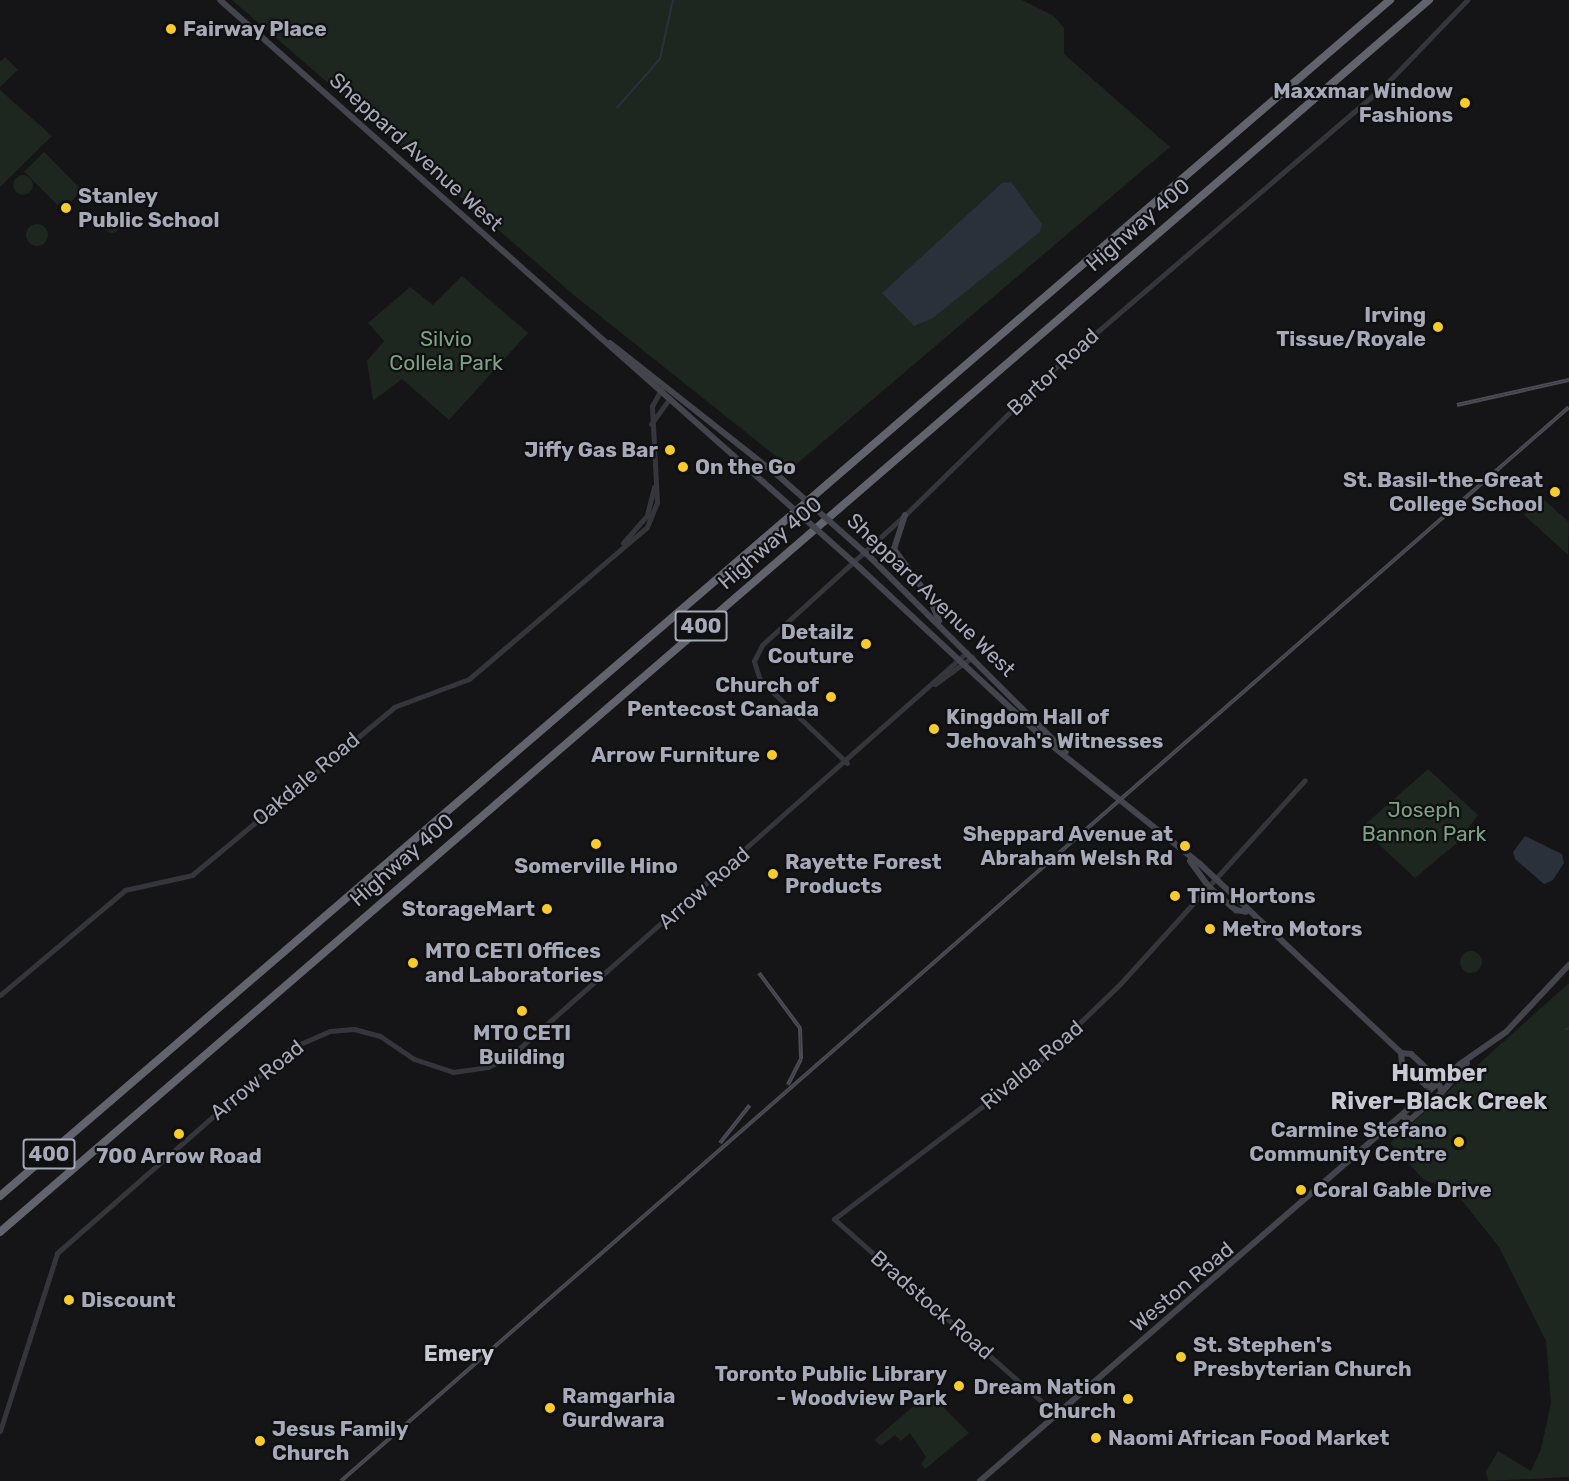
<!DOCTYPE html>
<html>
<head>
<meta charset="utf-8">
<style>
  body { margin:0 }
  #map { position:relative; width:1569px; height:1481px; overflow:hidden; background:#151416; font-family:Rubik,sans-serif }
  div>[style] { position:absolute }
  .green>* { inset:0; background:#1e2620; transform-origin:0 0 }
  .round { border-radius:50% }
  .water>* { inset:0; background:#2a313b }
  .stream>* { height:1.5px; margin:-0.75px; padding:0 0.75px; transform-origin:0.75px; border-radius:0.75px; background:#2a313b }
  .tertiary>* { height:5px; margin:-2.5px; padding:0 2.5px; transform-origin:2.5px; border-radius:2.5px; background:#35363b }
  .secondary>* { height:6px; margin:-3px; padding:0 3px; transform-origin:3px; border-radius:3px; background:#43444c }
  .motorway>* { height:8px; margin:-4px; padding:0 4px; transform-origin:4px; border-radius:4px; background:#61636d }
  .rail>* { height:4px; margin-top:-2px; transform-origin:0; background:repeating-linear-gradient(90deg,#100f11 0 4.5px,#4a4b53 0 9px); box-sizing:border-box; border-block:2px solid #4a4b53 }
  .secondary-bridge>* { height:6px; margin:-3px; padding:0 3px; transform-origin:3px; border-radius:3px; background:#43444c }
  .dots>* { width:16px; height:16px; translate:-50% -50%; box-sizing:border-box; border:3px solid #100f11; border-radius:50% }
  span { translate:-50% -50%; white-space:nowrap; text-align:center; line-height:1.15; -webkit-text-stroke:4.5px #100f11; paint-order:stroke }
  .shield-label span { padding:2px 4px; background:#100f11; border:2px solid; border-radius:4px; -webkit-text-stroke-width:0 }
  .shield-label { font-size:20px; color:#a6a9b7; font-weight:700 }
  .poi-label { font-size:21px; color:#a6a9b7; font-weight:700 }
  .left { translate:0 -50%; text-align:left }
  .right { translate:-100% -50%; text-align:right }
  .street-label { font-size:21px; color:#a6a9b7 }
  .park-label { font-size:21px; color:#7ca283 }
  .neighbourhood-label { font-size:22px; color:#c7c9d3; font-weight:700 }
  .quarter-label { font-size:24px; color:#c7c9d3; font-weight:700 }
</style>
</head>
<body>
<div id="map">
  <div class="green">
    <div style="clip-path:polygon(232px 0,1022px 0,1054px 16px,1064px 28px,1064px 54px,1170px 147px,792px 468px,794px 460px,787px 465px,575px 296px)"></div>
    <div style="clip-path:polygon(5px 57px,18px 70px,0 87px,0 62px)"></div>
    <div style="clip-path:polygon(0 90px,52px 136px,0 187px)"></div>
    <div style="left:44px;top:152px;width:54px;height:28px;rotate:45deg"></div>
    <div class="round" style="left:13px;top:175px;width:20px;height:20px"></div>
    <div class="round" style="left:104px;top:217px;width:16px;height:16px"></div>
    <div class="round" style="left:26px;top:224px;width:22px;height:22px"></div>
    <div style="clip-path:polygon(462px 276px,528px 333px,449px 420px,402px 379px,373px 401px,367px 361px,384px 341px,368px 323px,410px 287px,433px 305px)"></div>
    <div style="clip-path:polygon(1542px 498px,1569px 522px,1568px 555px,1524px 515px)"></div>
    <div style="clip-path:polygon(1428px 769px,1478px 815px,1457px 843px,1415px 878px,1361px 828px)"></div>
    <div class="round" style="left:1460px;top:951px;width:22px;height:22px"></div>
    <div style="clip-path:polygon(1569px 983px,1569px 1477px,1488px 1481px,1486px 1472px,1498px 1451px,1531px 1471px,1541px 1449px,1551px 1403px,1546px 1341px,1499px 1247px,1456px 1193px,1423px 1179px,1390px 1143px)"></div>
    <div style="clip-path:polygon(929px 1393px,969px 1433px,925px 1469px,921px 1464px,926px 1457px,910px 1433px,901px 1441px,895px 1435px,881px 1446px,874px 1440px)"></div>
  </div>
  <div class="water">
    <div style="clip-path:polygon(1011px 182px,1042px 224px,1040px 232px,933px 318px,914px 326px,882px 293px,1002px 183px)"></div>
    <div style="clip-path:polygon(1525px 836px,1562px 854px,1564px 863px,1553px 880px,1544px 884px,1515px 859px,1513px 852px)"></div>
  </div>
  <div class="stream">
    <div style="left:617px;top:108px;width:65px;rotate:-48.7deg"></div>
    <div style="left:660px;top:59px;width:60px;rotate:-77.6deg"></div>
    <div style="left:1566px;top:1029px;width:3px;rotate:-18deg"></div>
  </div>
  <div class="tertiary">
    <div style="left:651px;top:424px;width:32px;rotate:-54deg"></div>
    <div style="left:623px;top:543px;width:37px;rotate:-49deg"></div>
    <div style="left:647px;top:515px;width:29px;rotate:-76deg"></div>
    <div style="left:935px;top:684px;width:46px;rotate:-36.1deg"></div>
    <div style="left:847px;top:763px;width:120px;rotate:-136.3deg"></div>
    <div style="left:760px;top:680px;width:20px;rotate:-108deg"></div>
    <div style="left:754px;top:661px;width:18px;rotate:-63deg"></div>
    <div style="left:762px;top:645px;width:193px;rotate:-42.3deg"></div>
    <div style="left:905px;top:515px;width:210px;rotate:-44.4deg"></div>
    <div style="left:1055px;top:368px;width:436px;rotate:-40.6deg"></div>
    <div style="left:1386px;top:84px;width:117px;rotate:-46deg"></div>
    <div style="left:0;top:995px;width:163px;rotate:-40deg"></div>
    <div style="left:125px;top:890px;width:69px;rotate:-12.6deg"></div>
    <div style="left:192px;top:875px;width:263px;rotate:-39.7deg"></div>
    <div style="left:394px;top:707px;width:80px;rotate:-20.5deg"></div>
    <div style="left:469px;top:679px;width:234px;rotate:-40.5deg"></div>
    <div style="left:647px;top:527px;width:27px;rotate:-68deg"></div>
    <div style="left:657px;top:502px;width:96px;rotate:-93deg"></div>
    <div style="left:652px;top:406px;width:21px;rotate:-61deg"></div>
    <div style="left:1057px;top:1415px;width:297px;rotate:-138.7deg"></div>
    <div style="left:834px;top:1219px;width:251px;rotate:-37.2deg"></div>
    <div style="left:1034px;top:1067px;width:120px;rotate:-44deg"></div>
    <div style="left:1120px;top:984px;width:275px;rotate:-47.8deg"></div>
    <div style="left:0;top:1431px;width:187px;rotate:-72.2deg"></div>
    <div style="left:57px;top:1253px;width:311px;rotate:-41.2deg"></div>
    <div style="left:291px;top:1048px;width:43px;rotate:-23.6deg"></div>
    <div style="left:330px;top:1031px;width:24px;rotate:-5deg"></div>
    <div style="left:354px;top:1029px;width:27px;rotate:15deg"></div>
    <div style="left:380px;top:1036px;width:41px;rotate:34.1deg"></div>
    <div style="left:414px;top:1059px;width:41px;rotate:18.4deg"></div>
    <div style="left:453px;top:1072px;width:35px;rotate:-8deg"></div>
    <div style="left:488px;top:1067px;width:28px;rotate:-27deg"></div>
    <div style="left:513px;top:1054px;width:606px;rotate:-41.52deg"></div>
  </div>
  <div class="secondary">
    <div style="left:220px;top:0;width:735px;rotate:41.58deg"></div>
    <div style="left:610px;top:343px;width:219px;rotate:38.3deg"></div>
    <div style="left:905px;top:515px;width:36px;rotate:108deg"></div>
    <div style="left:894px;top:549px;width:59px;rotate:53.9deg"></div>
    <div style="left:929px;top:597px;width:26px;rotate:67deg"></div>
    <div style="left:871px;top:558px;width:275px;rotate:44.9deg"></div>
    <div style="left:860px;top:568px;width:254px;rotate:42.9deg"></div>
    <div style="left:1046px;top:741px;width:197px;rotate:38.6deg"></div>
    <div style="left:1200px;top:864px;width:276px;rotate:43.2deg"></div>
    <div style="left:1401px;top:1053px;width:10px;rotate:6deg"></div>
    <div style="left:1411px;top:1054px;width:34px;rotate:43deg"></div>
    <div style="left:1436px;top:1077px;width:16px;rotate:68deg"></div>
    <div style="left:1190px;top:861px;width:31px;rotate:54deg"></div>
    <div style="left:1208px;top:886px;width:37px;rotate:41deg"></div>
    <div style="left:1236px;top:910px;width:10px;rotate:11deg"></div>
    <div style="left:1401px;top:1053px;width:10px;rotate:84deg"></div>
    <div style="left:1402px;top:1063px;width:33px;rotate:43deg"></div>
    <div style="left:1426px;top:1085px;width:10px"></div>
    <div style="left:1404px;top:1117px;width:7px;rotate:16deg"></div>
    <div style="left:1411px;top:1119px;width:41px;rotate:-41.1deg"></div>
    <div style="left:1442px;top:1092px;width:38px;rotate:-49deg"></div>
    <div style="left:980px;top:1481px;width:636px;rotate:-40.98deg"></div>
    <div style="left:1460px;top:1064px;width:56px;rotate:-34.8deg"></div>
    <div style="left:1506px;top:1032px;width:92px;rotate:-46.8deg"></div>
  </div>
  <div class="motorway">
    <div style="left:0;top:1196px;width:1834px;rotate:-40.71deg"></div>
    <div style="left:0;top:1232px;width:1887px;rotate:-40.77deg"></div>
  </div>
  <div class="rail">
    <div style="left:1457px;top:405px;width:115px;rotate:-12.6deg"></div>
    <div style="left:759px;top:973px;width:69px;rotate:53.3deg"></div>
    <div style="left:800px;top:1028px;width:31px;rotate:88deg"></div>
    <div style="left:801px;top:1059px;width:29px;rotate:117deg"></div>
    <div style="left:720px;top:1143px;width:48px;rotate:-51.7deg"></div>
    <div style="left:341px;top:1481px;width:1631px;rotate:-41.17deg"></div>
  </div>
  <div class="secondary-bridge">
    <div style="left:782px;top:479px;width:119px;rotate:41.6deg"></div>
    <div style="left:770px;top:488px;width:120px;rotate:41.6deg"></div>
  </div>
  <div class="dots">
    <div style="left:171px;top:29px;background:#f6cb2d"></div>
    <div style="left:1465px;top:103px;background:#f6cb2d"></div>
    <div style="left:66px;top:208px;background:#f6cb2d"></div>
    <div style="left:1438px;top:327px;background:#f6cb2d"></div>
    <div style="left:670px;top:450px;background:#f6cb2d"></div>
    <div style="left:683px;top:467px;background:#f6cb2d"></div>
    <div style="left:1555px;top:492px;background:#f6cb2d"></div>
    <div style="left:866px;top:644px;background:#f6cb2d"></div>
    <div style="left:831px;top:697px;background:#f6cb2d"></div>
    <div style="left:934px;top:729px;background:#f6cb2d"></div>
    <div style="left:772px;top:755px;background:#f6cb2d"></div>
    <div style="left:596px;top:844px;background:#f6cb2d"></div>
    <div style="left:1185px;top:846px;background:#f6cb2d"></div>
    <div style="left:773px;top:874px;background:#f6cb2d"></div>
    <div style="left:1175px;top:896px;background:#f6cb2d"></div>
    <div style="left:547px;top:909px;background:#f6cb2d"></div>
    <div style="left:1210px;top:929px;background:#f6cb2d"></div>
    <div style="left:413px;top:963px;background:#f6cb2d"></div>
    <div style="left:522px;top:1011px;background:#f6cb2d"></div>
    <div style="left:179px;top:1134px;background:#f6cb2d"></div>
    <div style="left:1459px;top:1142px;background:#f6cb2d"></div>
    <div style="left:1301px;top:1190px;background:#f6cb2d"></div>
    <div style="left:69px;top:1300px;background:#f6cb2d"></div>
    <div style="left:1181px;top:1357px;background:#f6cb2d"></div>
    <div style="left:959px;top:1386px;background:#f6cb2d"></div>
    <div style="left:1128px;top:1399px;background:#f6cb2d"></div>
    <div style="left:550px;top:1408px;background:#f6cb2d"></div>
    <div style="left:1096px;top:1438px;background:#f6cb2d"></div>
    <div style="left:260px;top:1441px;background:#f6cb2d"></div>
  </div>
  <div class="shield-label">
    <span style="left:701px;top:626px">400</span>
    <span style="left:49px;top:1154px">400</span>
  </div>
  <div class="poi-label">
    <span class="left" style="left:183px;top:29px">Fairway Place</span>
    <span class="right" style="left:1453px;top:103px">Maxxmar Window<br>Fashions</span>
    <span class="left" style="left:78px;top:208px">Stanley<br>Public School</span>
    <span class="right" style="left:1426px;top:327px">Irving<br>Tissue/Royale</span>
    <span class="right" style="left:658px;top:450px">Jiffy Gas Bar</span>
    <span class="left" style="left:695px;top:467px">On the Go</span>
    <span class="right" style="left:1543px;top:492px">St. Basil-the-Great<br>College School</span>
    <span class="right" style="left:854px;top:644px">Detailz<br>Couture</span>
    <span class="right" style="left:819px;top:697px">Church of<br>Pentecost Canada</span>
    <span class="left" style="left:946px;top:729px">Kingdom Hall of<br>Jehovah's Witnesses</span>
    <span class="right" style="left:760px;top:755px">Arrow Furniture</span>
    <span class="right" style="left:1173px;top:846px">Sheppard Avenue at<br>Abraham Welsh Rd</span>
    <span class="left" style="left:785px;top:874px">Rayette Forest<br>Products</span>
    <span style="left:596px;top:866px">Somerville Hino</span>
    <span class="left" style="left:1187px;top:896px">Tim Hortons</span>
    <span class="right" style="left:535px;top:909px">StorageMart</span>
    <span class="left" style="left:1222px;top:929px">Metro Motors</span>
    <span class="left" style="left:425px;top:963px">MTO CETI Offices<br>and Laboratories</span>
    <span style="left:522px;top:1045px">MTO CETI<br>Building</span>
    <span class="right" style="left:1447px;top:1142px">Carmine Stefano<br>Community Centre</span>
    <span style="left:179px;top:1156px">700 Arrow Road</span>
    <span class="left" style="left:1313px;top:1190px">Coral Gable Drive</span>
    <span class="left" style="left:81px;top:1300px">Discount</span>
    <span class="left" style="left:1193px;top:1357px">St. Stephen's<br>Presbyterian Church</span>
    <span class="right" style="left:947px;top:1386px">Toronto Public Library<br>- Woodview Park</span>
    <span class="right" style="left:1116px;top:1399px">Dream Nation<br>Church</span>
    <span class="left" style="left:562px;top:1408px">Ramgarhia<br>Gurdwara</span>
    <span class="left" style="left:272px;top:1441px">Jesus Family<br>Church</span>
    <span class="left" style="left:1108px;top:1438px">Naomi African Food Market</span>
  </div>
  <div class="street-label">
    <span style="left:416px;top:152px;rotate:42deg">Sheppard Avenue West</span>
    <span style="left:1138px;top:225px;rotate:-41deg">Highway 400</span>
    <span style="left:1053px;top:372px;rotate:-43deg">Bartor Road</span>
    <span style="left:770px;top:543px;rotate:-41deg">Highway 400</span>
    <span style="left:931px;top:595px;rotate:44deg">Sheppard Avenue West</span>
    <span style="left:306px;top:779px;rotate:-40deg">Oakdale Road</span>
    <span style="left:402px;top:860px;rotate:-41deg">Highway 400</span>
    <span style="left:704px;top:888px;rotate:-41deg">Arrow Road</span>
    <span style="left:1032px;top:1065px;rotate:-40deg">Rivalda Road</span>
    <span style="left:257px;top:1080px;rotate:-39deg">Arrow Road</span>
    <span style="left:1182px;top:1287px;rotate:-40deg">Weston Road</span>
    <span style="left:932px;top:1305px;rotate:41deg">Bradstock Road</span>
  </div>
  <div class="park-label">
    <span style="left:446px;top:351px">Silvio<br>Collela Park</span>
    <span style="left:1424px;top:822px">Joseph<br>Bannon Park</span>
  </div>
  <div class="neighbourhood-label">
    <span style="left:459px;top:1354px">Emery</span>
  </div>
  <div class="quarter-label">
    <span style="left:1439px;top:1088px">Humber<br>River–Black Creek</span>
  </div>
</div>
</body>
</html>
